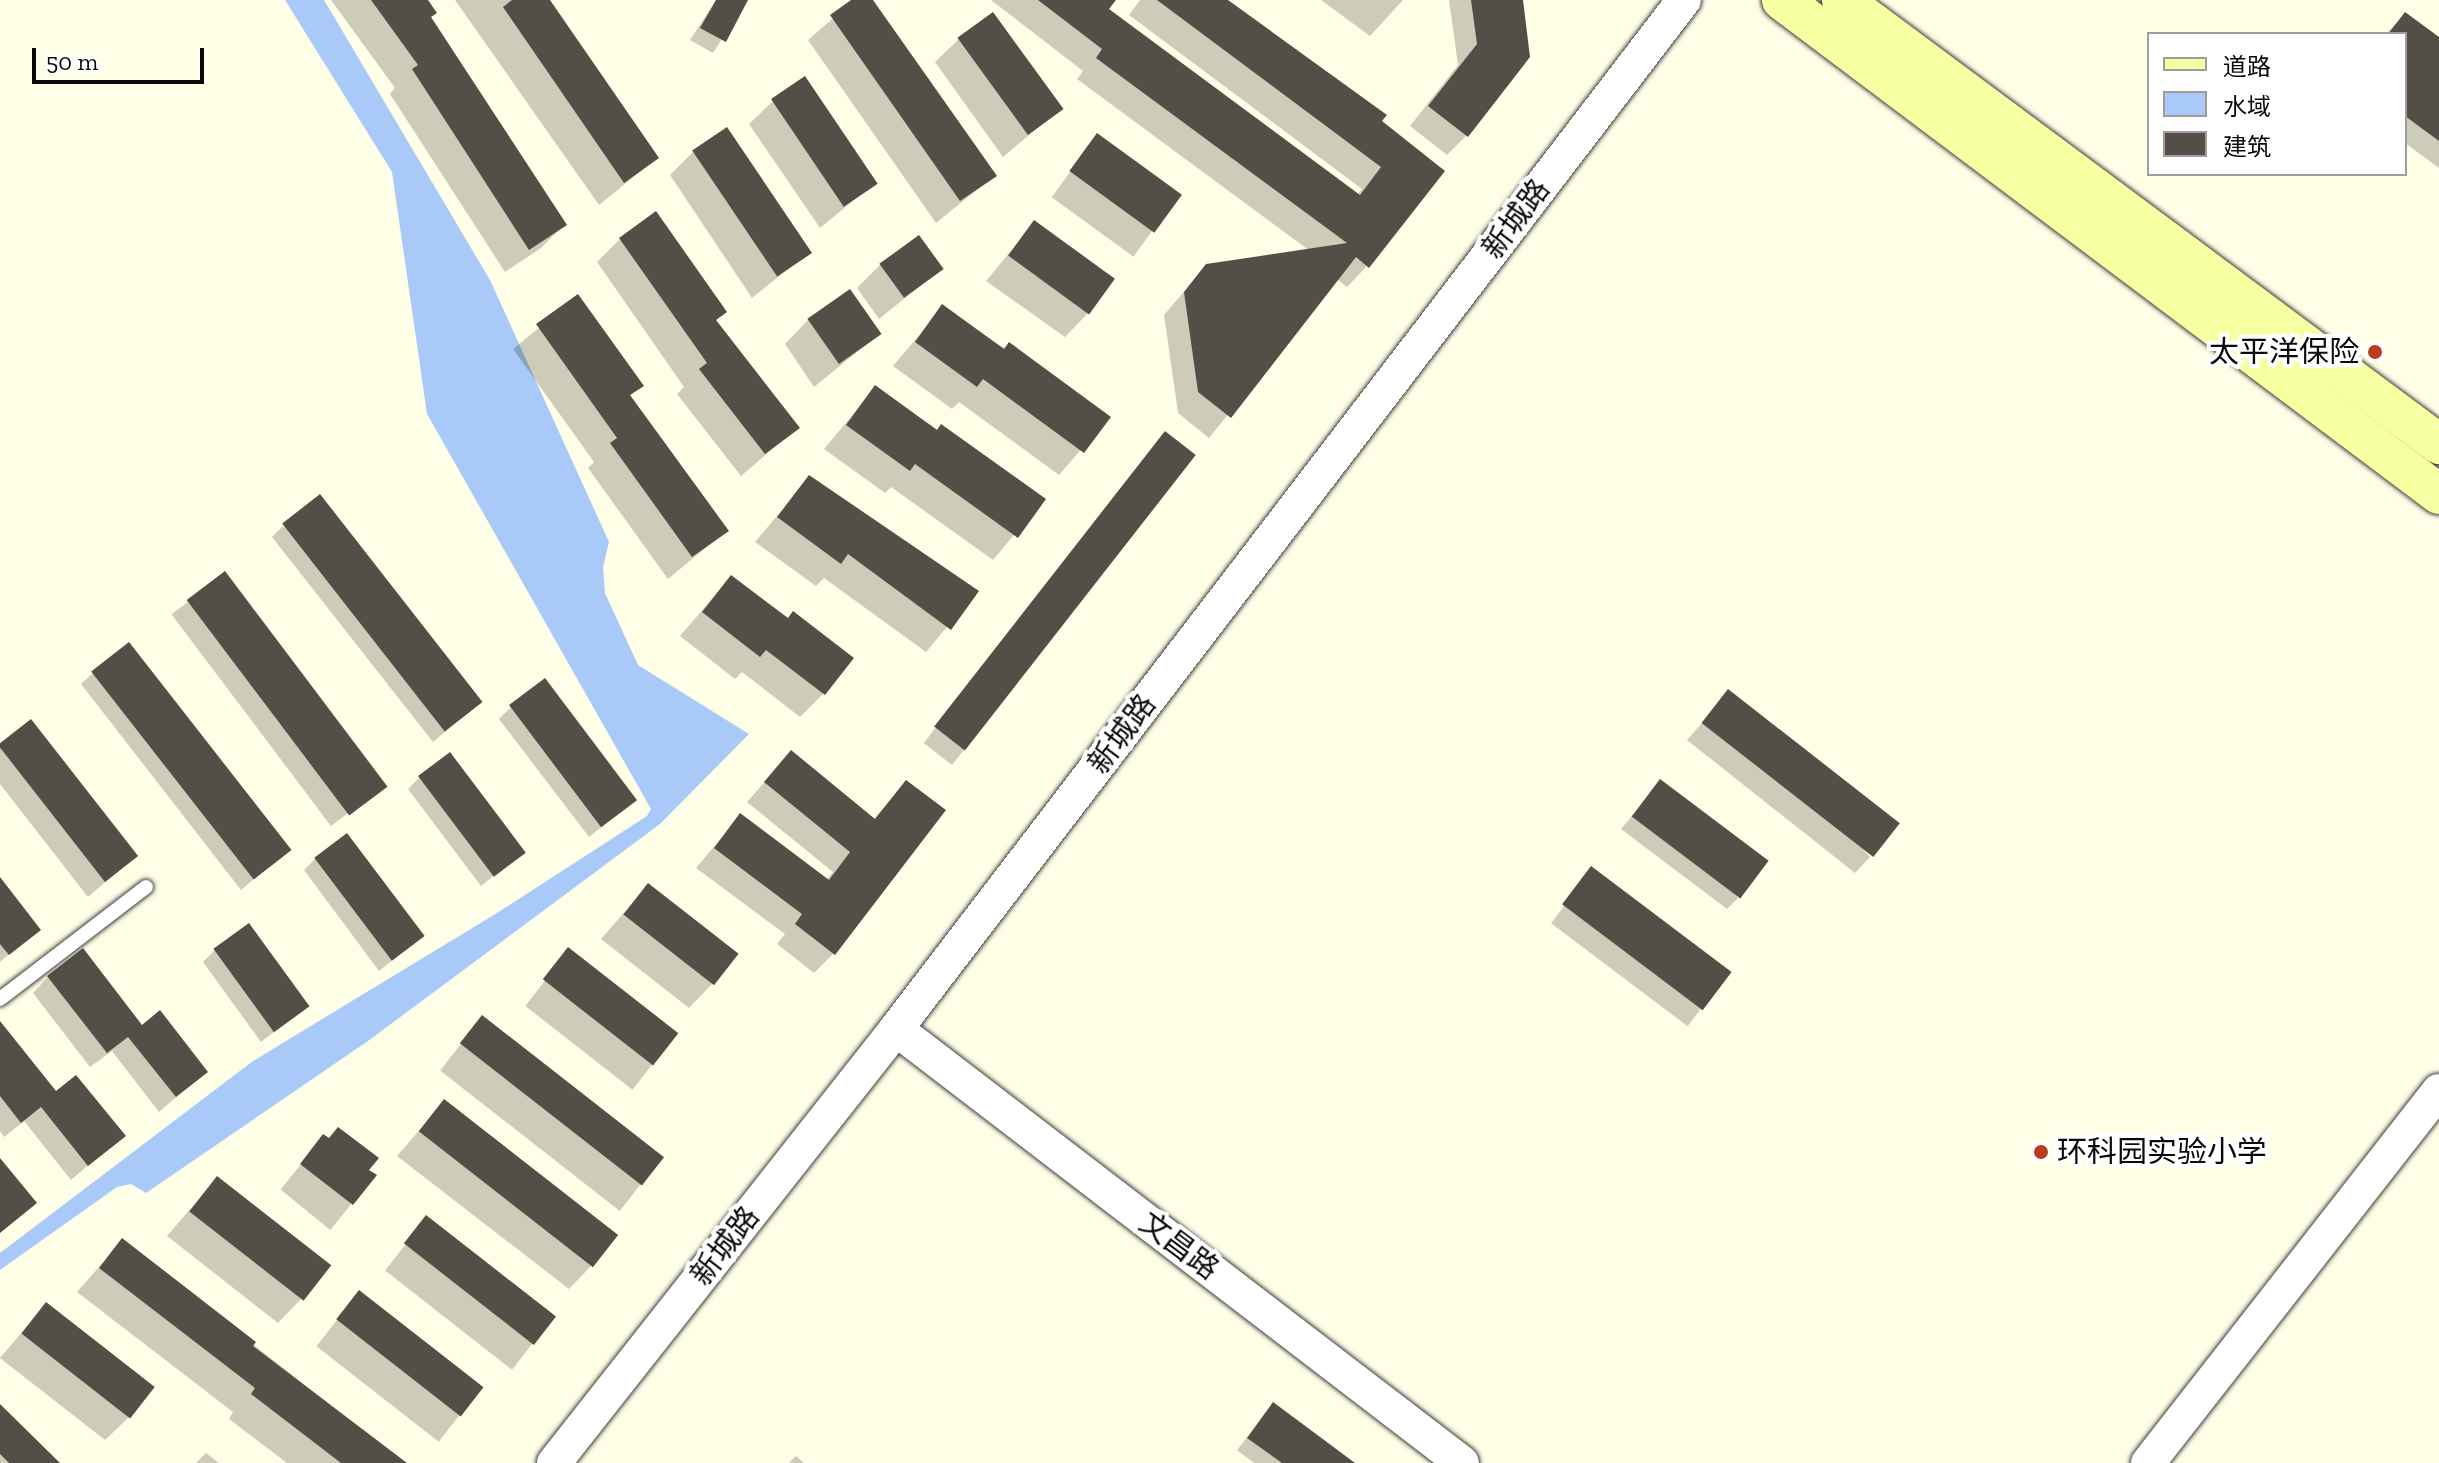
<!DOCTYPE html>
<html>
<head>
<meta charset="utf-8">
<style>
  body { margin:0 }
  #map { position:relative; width:2439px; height:1463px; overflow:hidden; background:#ffffe7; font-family:"Zilla Slab","Noto Sans SC",serif }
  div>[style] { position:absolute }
  .water>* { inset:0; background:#a9caf8 }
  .shadow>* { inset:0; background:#0003; transform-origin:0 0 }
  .building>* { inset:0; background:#534e46; transform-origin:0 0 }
  .roads { filter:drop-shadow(0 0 2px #3d3d3d) drop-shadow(0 0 2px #3d3d3d) }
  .service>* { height:14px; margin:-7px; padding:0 7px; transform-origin:7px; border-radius:7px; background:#fff }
  .tertiary>* { height:34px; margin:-17px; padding:0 17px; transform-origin:17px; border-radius:17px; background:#fff }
  .secondary>* { height:40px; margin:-20px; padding:0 20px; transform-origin:20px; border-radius:20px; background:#f6ffa2 }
  .dots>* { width:22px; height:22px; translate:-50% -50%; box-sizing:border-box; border:4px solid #fff; border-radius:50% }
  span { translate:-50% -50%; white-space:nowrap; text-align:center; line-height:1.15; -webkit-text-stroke:8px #fff; paint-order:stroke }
  .street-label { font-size:30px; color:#0a0a0a }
  .poi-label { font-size:30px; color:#0a0a0a }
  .right { translate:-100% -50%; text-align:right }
  .left { translate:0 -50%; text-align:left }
  .legend { position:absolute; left:2147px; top:32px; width:260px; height:144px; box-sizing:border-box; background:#fff; border:2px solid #9d9d9d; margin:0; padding:10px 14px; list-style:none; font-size:24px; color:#0a0a0a }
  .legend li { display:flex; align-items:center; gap:16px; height:40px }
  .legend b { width:40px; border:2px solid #9d9d9d }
  .scale { position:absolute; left:32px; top:48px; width:172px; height:36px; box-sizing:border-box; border:4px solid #0a0a0a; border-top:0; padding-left:10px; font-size:24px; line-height:28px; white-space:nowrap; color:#0a0a0a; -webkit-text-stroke:6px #fff; paint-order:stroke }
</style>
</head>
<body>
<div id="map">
  <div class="water">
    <div style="clip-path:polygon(285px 0,324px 0,490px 280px,609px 542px,603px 567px,605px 593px,638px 665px,749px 734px,660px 824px,368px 1041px,146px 1193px,131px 1184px,117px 1187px,0 1270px,0 1253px,253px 1061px,497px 913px,647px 816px,651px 809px,427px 414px,392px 172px)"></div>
  </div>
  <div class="shadow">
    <div style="clip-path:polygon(331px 0,425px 0,429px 17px,564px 225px,541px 248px,505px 272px,390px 94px,395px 88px)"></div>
    <div style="clip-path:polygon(455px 0,547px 0,657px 158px,599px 205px)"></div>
    <div style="clip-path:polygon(716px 0,747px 0,713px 53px,690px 40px)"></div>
    <div style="clip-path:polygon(854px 0,871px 0,994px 176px,936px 223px,808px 40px)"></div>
    <div style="clip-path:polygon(991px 0,1113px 0,1106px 9px,1357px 195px,1362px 189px,1129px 15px,1140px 0,1225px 0,1442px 171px,1367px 266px,1347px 287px,1337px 279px,1209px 438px,1178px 413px,1164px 315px,1206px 266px,1310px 251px,1077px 79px,1083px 71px)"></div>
    <div style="clip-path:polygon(1321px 0,1403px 0,1370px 36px)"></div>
    <div style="clip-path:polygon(1449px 0,1521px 0,1467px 135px,1447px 155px,1410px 126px,1458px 65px)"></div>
    <div style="clip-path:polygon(2405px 14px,2439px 40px,2439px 168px,2405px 143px,2405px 34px,2386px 34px)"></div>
    <div style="clip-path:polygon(959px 39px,1060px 109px,1003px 157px,935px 62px)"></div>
    <div style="clip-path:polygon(773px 101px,876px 182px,820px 228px,749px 124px)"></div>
    <div style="left:1097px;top:135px;width:101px;height:77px;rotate:36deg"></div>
    <div style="clip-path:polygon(693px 152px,809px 252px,752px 298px,670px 175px)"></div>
    <div style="clip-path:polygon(1034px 223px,1088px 313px,1065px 337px,986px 281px)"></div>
    <div style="clip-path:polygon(620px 239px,725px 312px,715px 321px,797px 428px,741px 476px,677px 394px,684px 387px,597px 262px)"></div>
    <div style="clip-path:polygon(881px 264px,941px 269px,879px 319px,857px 288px)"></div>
    <div style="clip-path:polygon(577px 297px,641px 385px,629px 397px,726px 531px,668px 579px,588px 468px,594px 462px,513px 349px)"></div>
    <div style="clip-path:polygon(943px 307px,1108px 418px,1059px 475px,959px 402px,952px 409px,893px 366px)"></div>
    <div style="clip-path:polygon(808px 320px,879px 334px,814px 387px,785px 344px)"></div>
    <div style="clip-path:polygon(875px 388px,1043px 500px,993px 560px,891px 487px,885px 493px,824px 449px)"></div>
    <div style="left:1165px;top:434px;width:36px;height:392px;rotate:38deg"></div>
    <div style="clip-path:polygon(809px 478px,976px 592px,926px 652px,824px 578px,816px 586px,755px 542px)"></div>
    <div style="clip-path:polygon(283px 526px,479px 703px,433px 742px,272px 537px)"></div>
    <div style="left:225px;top:574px;width:265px;height:67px;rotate:53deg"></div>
    <div style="clip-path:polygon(731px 577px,824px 693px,800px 717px,742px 672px,735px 679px,680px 636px)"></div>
    <div style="clip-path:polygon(93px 673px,288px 850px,241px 890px,81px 684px)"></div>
    <div style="clip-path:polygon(1729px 692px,1870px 857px,1855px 873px,1687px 740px)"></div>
    <div style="clip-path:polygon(511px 707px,635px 800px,589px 837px,499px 719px)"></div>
    <div style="clip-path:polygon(31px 722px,136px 856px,88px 897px,0 784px,0 746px)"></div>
    <div style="clip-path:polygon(791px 752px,873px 820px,906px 782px,833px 954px,814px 973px,777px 944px,785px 934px,696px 868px,740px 816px,826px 880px,833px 872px,747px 802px)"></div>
    <div style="clip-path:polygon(420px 777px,524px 852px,481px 886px,408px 789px)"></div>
    <div style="clip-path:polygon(1661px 781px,1738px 898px,1727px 909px,1621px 829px)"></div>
    <div style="clip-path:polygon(315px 859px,422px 936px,379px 971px,304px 870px)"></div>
    <div style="left:1592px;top:869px;width:171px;height:68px;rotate:37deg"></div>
    <div style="clip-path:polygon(0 881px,38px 930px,0 962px)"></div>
    <div style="clip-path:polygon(648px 885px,712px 984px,689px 1008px,601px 939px)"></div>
    <div style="clip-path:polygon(215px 950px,307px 1006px,261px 1042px,203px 962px)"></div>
    <div style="left:569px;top:950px;width:136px;height:71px;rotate:38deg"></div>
    <div style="clip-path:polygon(48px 977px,142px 1027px,205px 1072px,159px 1112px,112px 1051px,90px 1067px,33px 993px)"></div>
    <div style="left:482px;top:1017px;width:228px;height:68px;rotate:38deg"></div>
    <div style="clip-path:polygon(0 1024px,56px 1094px,123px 1135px,71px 1180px,24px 1121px,4px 1137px,0 1131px)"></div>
    <div style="clip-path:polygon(444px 1102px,592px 1265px,569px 1289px,397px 1156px)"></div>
    <div style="left:324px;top:1136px;width:64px;height:69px;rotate:39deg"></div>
    <div style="clip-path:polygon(217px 1178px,301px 1299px,278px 1323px,167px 1236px)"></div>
    <div style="left:427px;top:1217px;width:161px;height:68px;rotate:38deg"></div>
    <div style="clip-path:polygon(122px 1241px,404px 1463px,287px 1463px,229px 1419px,233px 1412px,77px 1292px)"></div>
    <div style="left:359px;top:1292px;width:155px;height:69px;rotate:38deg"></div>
    <div style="clip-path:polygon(46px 1304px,129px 1417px,105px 1440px,0 1358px)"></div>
    <div style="clip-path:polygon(1273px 1405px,1351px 1463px,1254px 1463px,1237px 1450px)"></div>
    <div style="clip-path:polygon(0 1407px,57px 1463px,0 1463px)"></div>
    <div style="clip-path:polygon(206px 1453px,219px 1463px,196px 1463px)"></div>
    <div style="clip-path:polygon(796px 1456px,804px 1463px,789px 1463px)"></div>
  </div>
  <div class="building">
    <div style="clip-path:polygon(371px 0,428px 0,437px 13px,431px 17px,567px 225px,529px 250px,412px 69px,418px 65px)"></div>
    <div style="clip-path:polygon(512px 0,550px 0,659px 158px,624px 183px,503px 7px)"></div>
    <div style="clip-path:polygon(716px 0,748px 0,726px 42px,700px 28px)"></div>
    <div style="clip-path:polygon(851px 0,873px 0,997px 176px,960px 201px,830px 15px)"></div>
    <div style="clip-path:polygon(1038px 0,1116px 0,1109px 9px,1360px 195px,1381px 167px,1157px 0,1228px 0,1387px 115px,1382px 121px,1445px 171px,1369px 268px,1356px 257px,1231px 418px,1198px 392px,1184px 292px,1206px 264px,1347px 243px,1096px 58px,1102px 49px)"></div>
    <div style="clip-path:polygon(1471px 0,1523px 0,1530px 57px,1468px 137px,1428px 106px,1477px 44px)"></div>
    <div style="left:993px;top:12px;width:120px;height:44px;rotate:54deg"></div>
    <div style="clip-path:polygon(2405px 12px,2439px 37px,2439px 141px,2405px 116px,2405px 34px,2388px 34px)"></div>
    <div style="left:805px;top:76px;width:130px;height:41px;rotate:56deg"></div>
    <div style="left:727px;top:127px;width:152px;height:42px;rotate:56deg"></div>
    <div style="left:1097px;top:133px;width:105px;height:47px;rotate:36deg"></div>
    <div style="clip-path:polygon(656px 211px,727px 312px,716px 320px,800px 428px,765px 454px,699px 369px,707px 363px,619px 238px)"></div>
    <div style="left:1034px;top:220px;width:100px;height:44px;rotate:36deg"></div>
    <div style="left:919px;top:235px;width:42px;height:49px;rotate:54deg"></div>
    <div style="left:850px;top:289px;width:55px;height:52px;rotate:55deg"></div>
    <div style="clip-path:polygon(578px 294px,644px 386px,630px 395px,729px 531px,692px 557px,610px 443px,617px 438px,536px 324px)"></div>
    <div style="clip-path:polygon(942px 304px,1004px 349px,1009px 342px,1111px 417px,1084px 453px,983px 379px,977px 387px,915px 342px)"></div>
    <div style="clip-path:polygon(875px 385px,937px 430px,941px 424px,1046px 499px,1018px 538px,915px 464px,910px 471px,846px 425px)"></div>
    <div style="left:1165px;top:431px;width:39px;height:375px;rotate:38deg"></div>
    <div style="clip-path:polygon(809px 475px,979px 591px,951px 630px,848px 554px,841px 564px,777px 517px)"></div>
    <div style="left:320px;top:494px;width:264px;height:48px;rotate:52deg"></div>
    <div style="left:225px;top:571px;width:270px;height:48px;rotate:53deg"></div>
    <div style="clip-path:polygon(731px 575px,788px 618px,793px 611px,854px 658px,825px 695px,766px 650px,760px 657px,702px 612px)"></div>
    <div style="left:129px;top:642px;width:264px;height:48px;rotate:52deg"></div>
    <div style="left:545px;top:678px;width:153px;height:45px;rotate:53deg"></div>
    <div style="left:1728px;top:689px;width:218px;height:43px;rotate:38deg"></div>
    <div style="left:31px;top:719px;width:174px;height:42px;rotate:52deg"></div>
    <div style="clip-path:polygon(791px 750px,875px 819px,906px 780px,946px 810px,835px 955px,795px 924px,802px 914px,714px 848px,740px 813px,829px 880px,850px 852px,764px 782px)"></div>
    <div style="left:450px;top:752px;width:126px;height:40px;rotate:53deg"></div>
    <div style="left:1660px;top:779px;width:136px;height:47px;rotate:37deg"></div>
    <div style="left:347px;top:833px;width:129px;height:41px;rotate:53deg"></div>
    <div style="left:1591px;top:866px;width:176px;height:48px;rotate:37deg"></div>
    <div style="clip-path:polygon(0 877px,41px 930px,9px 955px,0 944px)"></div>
    <div style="left:648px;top:883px;width:115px;height:40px;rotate:38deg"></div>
    <div style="left:249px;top:923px;width:103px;height:44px;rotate:54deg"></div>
    <div style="left:568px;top:947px;width:140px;height:41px;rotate:38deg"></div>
    <div style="clip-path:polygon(83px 948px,142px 1025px,160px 1010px,208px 1072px,176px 1097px,128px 1037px,107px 1053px,47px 976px)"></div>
    <div style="left:482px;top:1015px;width:231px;height:36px;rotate:38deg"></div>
    <div style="clip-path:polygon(0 1021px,56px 1091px,76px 1075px,126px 1136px,88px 1166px,41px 1107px,21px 1123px,0 1096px)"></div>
    <div style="left:444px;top:1099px;width:221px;height:41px;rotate:38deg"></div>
    <div style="clip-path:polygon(338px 1127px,379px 1158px,369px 1170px,377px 1175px,353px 1205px,300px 1164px,323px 1134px,329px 1138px)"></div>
    <div style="clip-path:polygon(0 1158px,37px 1203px,0 1233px)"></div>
    <div style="left:217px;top:1176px;width:145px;height:45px;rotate:38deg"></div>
    <div style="left:426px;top:1215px;width:165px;height:36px;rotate:38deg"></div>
    <div style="clip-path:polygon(122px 1238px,256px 1342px,253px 1346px,407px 1463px,341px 1463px,251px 1394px,255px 1388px,99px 1268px)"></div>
    <div style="left:359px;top:1290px;width:158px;height:37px;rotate:38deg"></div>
    <div style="left:46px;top:1302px;width:138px;height:40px;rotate:38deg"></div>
    <div style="clip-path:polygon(1273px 1402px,1355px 1463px,1282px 1463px,1247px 1438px)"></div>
    <div style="clip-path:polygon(0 1404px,60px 1463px,9px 1463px,0 1454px)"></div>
  </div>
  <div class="roads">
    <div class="service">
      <div style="left:0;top:999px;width:184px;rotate:-37.5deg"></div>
    </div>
    <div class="tertiary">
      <div style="left:896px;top:1029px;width:713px;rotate:37.48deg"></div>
      <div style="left:554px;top:1463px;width:553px;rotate:-51.76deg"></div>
      <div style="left:896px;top:1029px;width:1296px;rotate:-52.56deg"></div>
      <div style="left:2148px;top:1463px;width:472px;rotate:-52deg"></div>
    </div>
    <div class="secondary">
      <div style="left:1782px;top:0;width:822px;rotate:36.94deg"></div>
      <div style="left:1842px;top:0;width:744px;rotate:36.64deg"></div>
    </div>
  </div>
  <div class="dots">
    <div style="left:2375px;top:352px;background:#bd391f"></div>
    <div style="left:2041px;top:1152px;background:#bd391f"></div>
  </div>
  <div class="street-label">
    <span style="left:1516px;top:219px;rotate:-53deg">新城路</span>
    <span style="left:1122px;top:734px;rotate:-53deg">新城路</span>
    <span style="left:725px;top:1246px;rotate:-52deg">新城路</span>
    <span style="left:1179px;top:1246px;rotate:37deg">文昌路</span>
  </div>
  <div class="poi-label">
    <span class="right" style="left:2359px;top:352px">太平洋保险</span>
    <span class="left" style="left:2057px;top:1152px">环科园实验小学</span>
  </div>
  <ul class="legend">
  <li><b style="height:10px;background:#f6ffa2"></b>道路</li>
  <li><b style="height:22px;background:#a9caf8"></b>水域</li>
  <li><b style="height:22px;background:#534e46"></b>建筑</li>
  </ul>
  <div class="scale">50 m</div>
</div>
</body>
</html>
